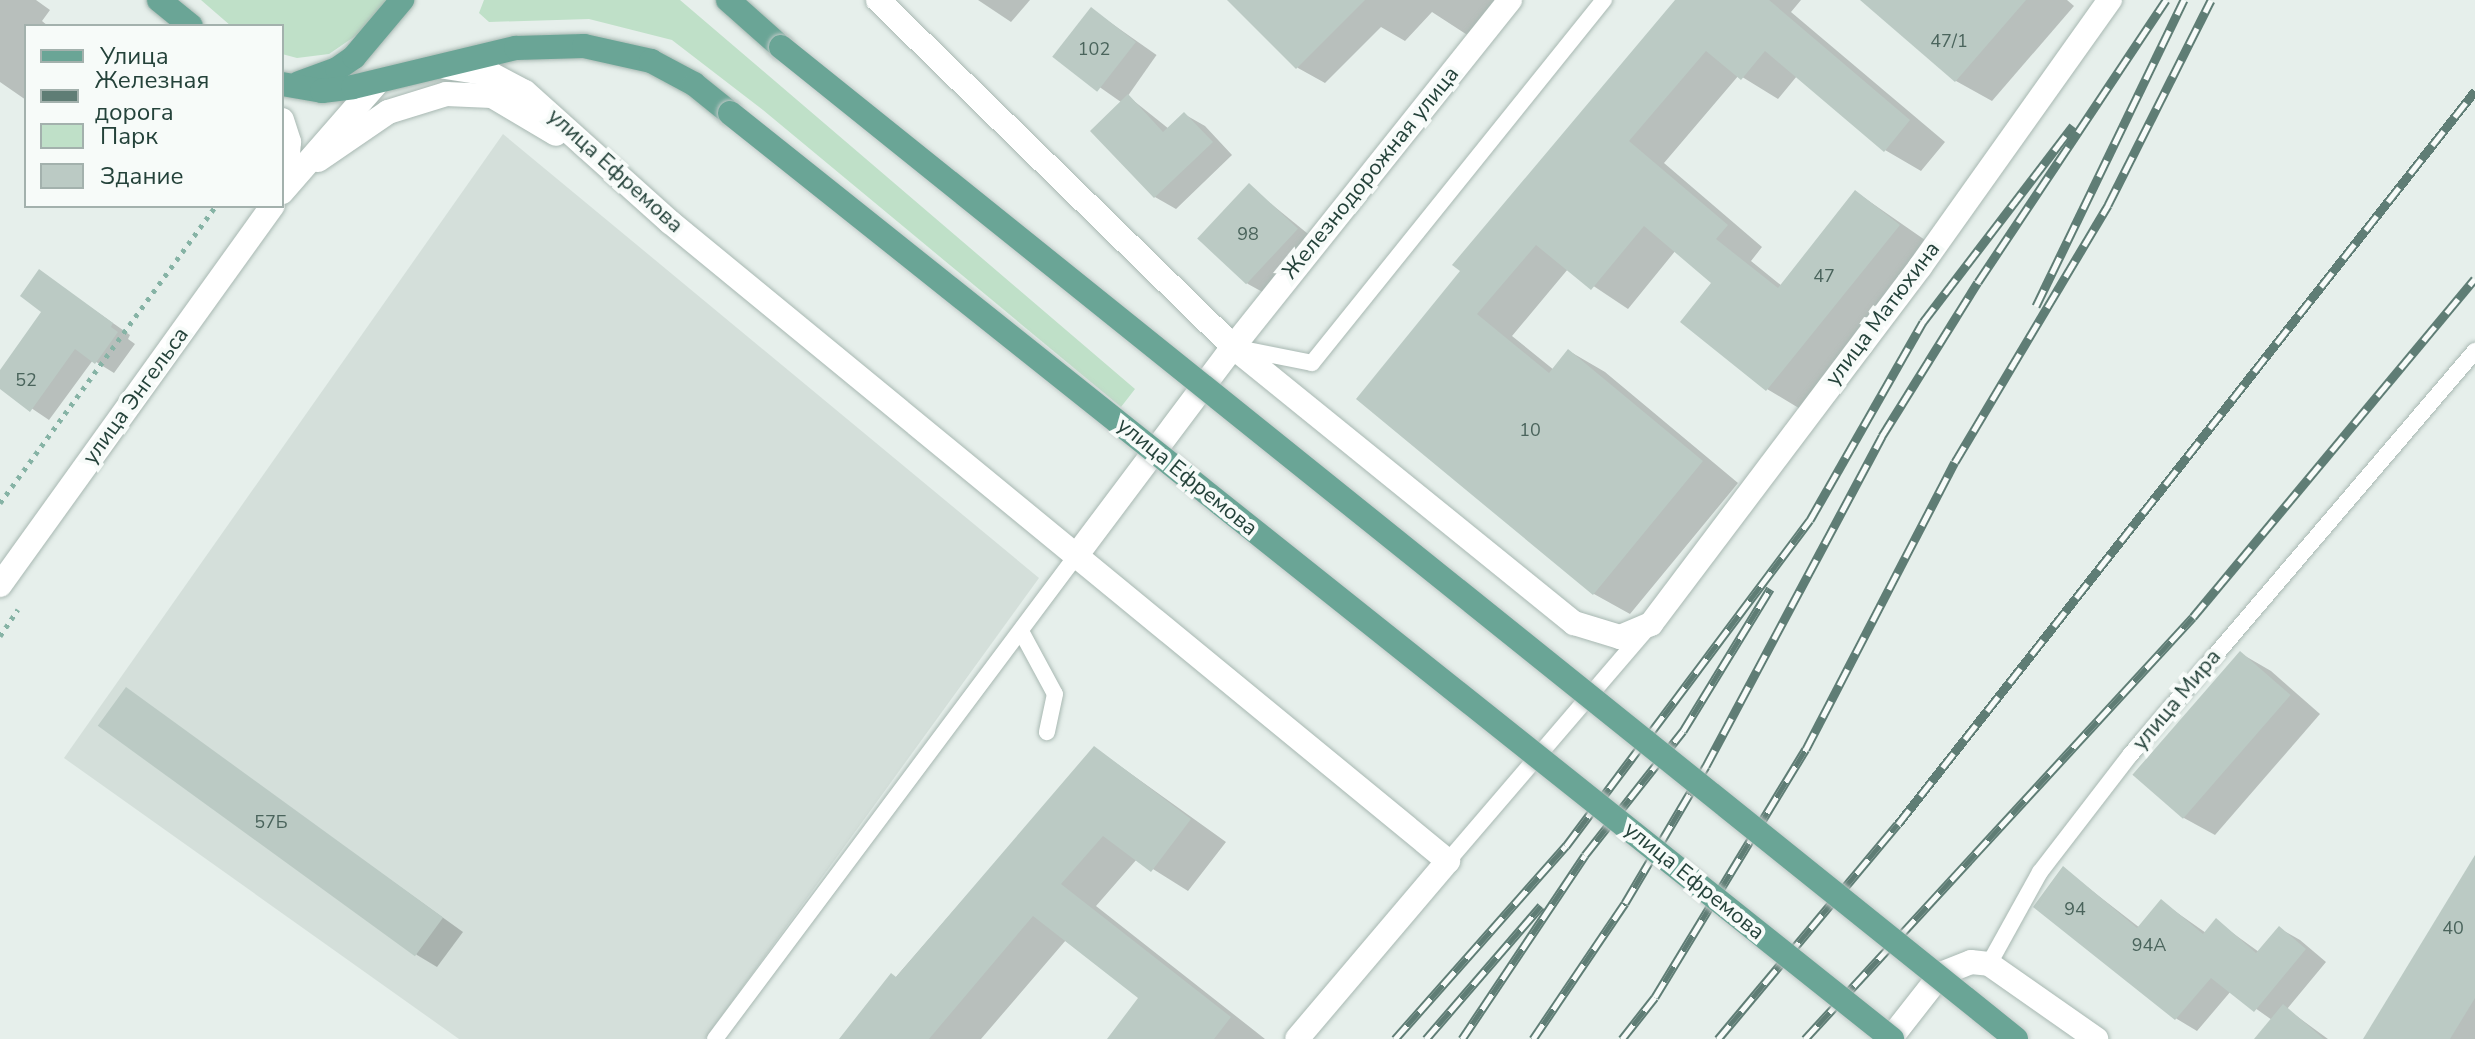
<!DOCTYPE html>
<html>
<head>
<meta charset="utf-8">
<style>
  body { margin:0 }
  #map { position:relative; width:2475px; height:1039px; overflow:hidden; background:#e6efeb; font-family:"Nunito Sans",sans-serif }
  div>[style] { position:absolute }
  .built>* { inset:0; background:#d4dfda }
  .green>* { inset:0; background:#bfe0c8 }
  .shadow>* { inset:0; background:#0003; transform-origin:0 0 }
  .building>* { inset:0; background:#bbcac4; transform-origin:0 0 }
  .path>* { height:5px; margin-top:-2.5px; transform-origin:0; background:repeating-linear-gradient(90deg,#86b3a5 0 4px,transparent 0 10px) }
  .roads { filter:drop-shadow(0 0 2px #a8b8b2) drop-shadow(0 0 2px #a8b8b2) }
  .lane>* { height:16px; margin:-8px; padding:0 8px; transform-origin:8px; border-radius:8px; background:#fff }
  .street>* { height:24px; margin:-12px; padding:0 12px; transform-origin:12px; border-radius:12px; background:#fff }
  .secondary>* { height:24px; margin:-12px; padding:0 12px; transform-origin:12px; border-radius:12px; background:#fff }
  .primary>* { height:24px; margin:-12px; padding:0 12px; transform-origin:12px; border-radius:12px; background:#6aa596 }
  .rail>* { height:9px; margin-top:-4.5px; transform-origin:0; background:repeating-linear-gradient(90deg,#f7fbf9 0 18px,#5f7d75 0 36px); box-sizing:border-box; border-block:2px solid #5f7d75 }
  .bridges { filter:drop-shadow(0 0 2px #c2cac8) drop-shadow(0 0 2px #c2cac8) }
  .primary-bridge>* { height:24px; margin:-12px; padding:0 12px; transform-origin:12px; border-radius:12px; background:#6aa596 }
  span { translate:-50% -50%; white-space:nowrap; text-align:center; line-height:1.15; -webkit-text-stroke:8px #f7fbf9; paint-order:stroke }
  .number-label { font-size:18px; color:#4a645c }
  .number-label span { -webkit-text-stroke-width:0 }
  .street-label { font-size:22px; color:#24423a }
  .legend { position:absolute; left:24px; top:24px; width:260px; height:184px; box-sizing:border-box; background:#f7fbf9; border:2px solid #a3b1ad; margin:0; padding:10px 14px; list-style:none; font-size:24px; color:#24423a }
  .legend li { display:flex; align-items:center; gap:16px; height:40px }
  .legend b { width:40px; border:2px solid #a3b1ad }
</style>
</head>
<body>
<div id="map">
  <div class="built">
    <div style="clip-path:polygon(503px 134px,1039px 578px,705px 1039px,459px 1039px,64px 758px)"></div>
  </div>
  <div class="green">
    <div style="clip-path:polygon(201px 0,387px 0,364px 30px,329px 54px,297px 58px,282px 54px,282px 26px,231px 26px)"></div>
    <div style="clip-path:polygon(484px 0,680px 0,1135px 389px,1121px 407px,763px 110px,672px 40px,589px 19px,489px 22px,479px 13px)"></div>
  </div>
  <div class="shadow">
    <div style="clip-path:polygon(0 0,36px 0,50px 10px,42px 21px,48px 26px,26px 26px,26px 100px,0 82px)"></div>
    <div style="clip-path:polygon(978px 0,1030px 0,1011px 22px)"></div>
    <div style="clip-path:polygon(1236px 0,1503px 0,1472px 38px,1432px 12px,1405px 41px,1381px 27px,1325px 83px,1298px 68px,1233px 3px)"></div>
    <div style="clip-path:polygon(1678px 0,1801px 0,1791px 12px,1945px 142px,1921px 171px,1885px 150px,1797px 76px,1778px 99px,1739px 75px,1664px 163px,1762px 247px,1751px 261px,1782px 286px,1856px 192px,1935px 247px,1802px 410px,1767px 389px,1714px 283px,1676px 250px,1628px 309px,1568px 269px,1512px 336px,1554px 370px,1569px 351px,1605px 372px,1738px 483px,1630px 614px,1594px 594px,1359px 399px)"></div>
    <div style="clip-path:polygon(1863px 0,2067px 0,2074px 6px,1992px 101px,1956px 81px)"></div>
    <div style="left:1091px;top:9px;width:80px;height:59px;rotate:35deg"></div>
    <div style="clip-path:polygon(1129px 97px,1169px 129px,1184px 114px,1205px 126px,1232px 155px,1176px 209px,1155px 197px,1093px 131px)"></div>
    <div style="clip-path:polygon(1249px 186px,1318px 242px,1268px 295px,1248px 284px,1200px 239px)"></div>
    <div style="clip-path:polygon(40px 272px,130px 335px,128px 339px,135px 344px,114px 373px,93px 360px,49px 420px,0 387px,0 373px,44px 312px)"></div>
    <div style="clip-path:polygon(2240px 653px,2271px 671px,2320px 714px,2215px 835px,2184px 818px,2135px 775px)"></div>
    <div style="clip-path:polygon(126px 690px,463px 932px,437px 967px,417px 955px)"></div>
    <div style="clip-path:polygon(1095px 748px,1226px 842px,1188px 891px,1137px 859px,1096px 906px,1265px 1039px,1110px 1039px,1141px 997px,1066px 940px,981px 1039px,842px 1039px)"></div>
    <div style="clip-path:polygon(2475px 860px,2475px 1039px,2370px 1039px)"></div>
    <div style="clip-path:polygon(2064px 869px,2140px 928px,2162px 902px,2206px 933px,2216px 921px,2259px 952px,2279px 928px,2300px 940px,2326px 962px,2287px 1009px,2328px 1039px,2257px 1039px,2272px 1020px,2231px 991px,2197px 1031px,2177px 1019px,2036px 906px)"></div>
  </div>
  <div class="building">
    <div style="clip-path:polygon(1227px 0,1365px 0,1296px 69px)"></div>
    <div style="clip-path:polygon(1675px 0,1769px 0,1910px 120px,1884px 152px,1765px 51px,1741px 80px,1706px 51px,1629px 141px,1728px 225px,1716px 239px,1778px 288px,1855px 190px,1900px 225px,1766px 391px,1680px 322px,1711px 283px,1644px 226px,1591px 290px,1536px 245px,1477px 314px,1549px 373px,1568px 349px,1703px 461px,1593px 595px,1356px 399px,1460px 271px,1452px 265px)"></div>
    <div style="clip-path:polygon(1860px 0,2026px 0,1955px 82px)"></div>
    <div style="left:1091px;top:7px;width:57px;height:63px;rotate:38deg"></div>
    <div style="clip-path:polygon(1128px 94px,1163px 132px,1184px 112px,1213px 142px,1154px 198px,1090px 131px)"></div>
    <div style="left:1249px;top:183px;width:67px;height:76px;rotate:43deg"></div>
    <div style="clip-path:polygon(39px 269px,113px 323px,111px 327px,118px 332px,95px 364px,75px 349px,30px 412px,0 389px,0 370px,41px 312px,20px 296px)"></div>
    <div style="left:2240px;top:651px;width:67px;height:164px;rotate:41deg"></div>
    <div style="left:126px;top:687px;width:392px;height:48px;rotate:36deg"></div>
    <div style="clip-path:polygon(1094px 746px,1191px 819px,1151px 872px,1103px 836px,1061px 884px,1231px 1017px,1214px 1039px,1107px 1039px,1138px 998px,1033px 916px,929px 1039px,839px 1039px,891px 973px,896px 977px)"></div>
    <div style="clip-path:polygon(2475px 855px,2475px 998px,2450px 1039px,2363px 1039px)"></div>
    <div style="clip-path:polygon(2063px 866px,2137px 928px,2161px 899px,2203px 934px,2216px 918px,2256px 953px,2279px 926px,2306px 949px,2254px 1012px,2211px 978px,2175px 1020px,2033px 907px)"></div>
    <div style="clip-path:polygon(2283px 1004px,2324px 1039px,2254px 1039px)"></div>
  </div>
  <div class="path">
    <div style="left:0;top:503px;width:367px;rotate:-54deg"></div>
    <div style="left:0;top:636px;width:32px;rotate:-56deg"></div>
  </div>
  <div class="roads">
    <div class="lane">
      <div style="left:1237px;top:348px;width:76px;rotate:11.3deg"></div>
      <div style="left:1312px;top:363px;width:466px;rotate:-51.2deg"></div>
      <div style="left:1022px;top:633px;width:69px;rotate:61.6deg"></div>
      <div style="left:1055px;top:694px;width:39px;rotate:102deg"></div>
      <div style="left:1448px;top:861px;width:307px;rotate:-49.4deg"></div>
      <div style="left:1989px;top:964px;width:105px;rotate:-61deg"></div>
      <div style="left:2040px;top:872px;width:149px;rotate:-52.4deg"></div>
      <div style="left:2131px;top:754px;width:530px;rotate:-49.52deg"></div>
      <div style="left:715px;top:1039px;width:608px;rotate:-53.22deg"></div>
    </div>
    <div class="street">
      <div style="left:878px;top:0;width:496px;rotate:44.3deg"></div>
      <div style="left:1233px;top:347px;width:439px;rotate:39deg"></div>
      <div style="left:1574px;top:623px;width:48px;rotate:16.9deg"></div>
      <div style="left:1620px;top:637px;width:34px;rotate:-23deg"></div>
      <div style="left:1651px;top:624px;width:447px;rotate:-53deg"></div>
      <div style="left:1920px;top:267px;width:328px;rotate:-54.6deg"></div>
      <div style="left:445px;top:67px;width:47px;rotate:8.7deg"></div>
      <div style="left:491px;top:74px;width:38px;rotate:28deg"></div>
      <div style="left:525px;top:92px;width:195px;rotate:41.9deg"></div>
      <div style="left:670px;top:222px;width:1007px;rotate:39.4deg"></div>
      <div style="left:1448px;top:861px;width:233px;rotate:130.3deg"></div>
      <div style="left:318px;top:160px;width:85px;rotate:-34.4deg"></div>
      <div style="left:388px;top:112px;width:61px;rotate:-17.2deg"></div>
      <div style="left:446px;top:94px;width:46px;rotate:2.5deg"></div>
      <div style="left:492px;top:96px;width:74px;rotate:30.7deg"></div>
      <div style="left:1890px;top:1039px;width:83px;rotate:-51.9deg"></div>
      <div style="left:1941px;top:974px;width:32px;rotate:-22deg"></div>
      <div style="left:1971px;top:962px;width:18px;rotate:6deg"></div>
      <div style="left:1989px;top:964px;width:131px;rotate:35deg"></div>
    </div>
    <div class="secondary">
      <div style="left:282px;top:120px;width:23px;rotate:72deg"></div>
      <div style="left:289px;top:142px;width:45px;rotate:95.1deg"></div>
      <div style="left:282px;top:192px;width:145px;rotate:-48.9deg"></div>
      <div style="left:1079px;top:552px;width:256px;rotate:-53.1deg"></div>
      <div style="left:1233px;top:347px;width:444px;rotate:-51.4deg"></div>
      <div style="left:0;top:585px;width:467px;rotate:-54.3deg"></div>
    </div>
    <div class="primary">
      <div style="left:159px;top:0;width:41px;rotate:39.1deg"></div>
      <div style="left:728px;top:0;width:71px;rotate:41.6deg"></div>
      <div style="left:299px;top:83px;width:40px;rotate:-20.2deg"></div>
      <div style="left:337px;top:69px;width:21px;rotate:-35deg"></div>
      <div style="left:354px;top:57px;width:75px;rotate:-49.9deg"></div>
      <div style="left:282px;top:84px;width:41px;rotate:9.9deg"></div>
      <div style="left:322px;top:91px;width:31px;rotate:-7deg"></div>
      <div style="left:353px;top:87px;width:168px;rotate:-13.5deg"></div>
      <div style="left:516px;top:48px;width:68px;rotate:-1.7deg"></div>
      <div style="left:584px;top:46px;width:69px;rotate:12.6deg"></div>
      <div style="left:651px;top:61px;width:49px;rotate:28.1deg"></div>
      <div style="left:694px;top:84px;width:46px;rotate:38.9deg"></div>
    </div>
  </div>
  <div class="rail">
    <div style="left:2036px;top:306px;width:340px;rotate:-64.2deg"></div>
    <div style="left:1395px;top:1039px;width:258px;rotate:-48.5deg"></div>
    <div style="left:1566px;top:846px;width:407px;rotate:-53.2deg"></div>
    <div style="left:1810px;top:520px;width:228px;rotate:-60.3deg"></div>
    <div style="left:1923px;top:322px;width:247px;rotate:-52.6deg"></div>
    <div style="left:1426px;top:1039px;width:176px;rotate:-49.2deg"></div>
    <div style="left:1462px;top:1039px;width:221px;rotate:-56.2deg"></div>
    <div style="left:1585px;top:855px;width:158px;rotate:-51.7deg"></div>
    <div style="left:1683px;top:731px;width:167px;rotate:-58.5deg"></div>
    <div style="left:1533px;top:1039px;width:164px;rotate:-55.9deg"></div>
    <div style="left:1625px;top:903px;width:159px;rotate:-59.4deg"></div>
    <div style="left:1706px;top:766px;width:374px;rotate:-61.9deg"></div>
    <div style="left:1882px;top:436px;width:181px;rotate:-58.1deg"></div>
    <div style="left:1978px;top:282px;width:339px;rotate:-56.3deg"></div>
    <div style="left:1622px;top:1039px;width:53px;rotate:-51.8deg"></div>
    <div style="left:1655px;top:997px;width:290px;rotate:-58.7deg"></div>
    <div style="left:1806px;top:749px;width:323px;rotate:-62.6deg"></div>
    <div style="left:1955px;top:462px;width:299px;rotate:-59.2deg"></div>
    <div style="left:2108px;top:205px;width:229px;rotate:-63.3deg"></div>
    <div style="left:1718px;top:1039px;width:280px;rotate:-50.1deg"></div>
    <div style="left:1898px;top:824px;width:933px;rotate:-51.79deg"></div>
    <div style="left:1805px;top:1039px;width:573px;rotate:-47.4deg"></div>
    <div style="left:2193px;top:617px;width:440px;rotate:-50.2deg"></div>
  </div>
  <div class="bridges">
    <div class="primary-bridge">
      <div style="left:781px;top:47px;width:1584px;rotate:38.77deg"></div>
      <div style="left:730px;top:113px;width:1486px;rotate:38.55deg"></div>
    </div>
  </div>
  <div class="number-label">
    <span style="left:1949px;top:41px">47/1</span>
    <span style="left:1094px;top:49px">102</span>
    <span style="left:1248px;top:234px">98</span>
    <span style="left:1824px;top:276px">47</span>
    <span style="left:26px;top:380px">52</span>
    <span style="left:1530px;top:430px">10</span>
    <span style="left:271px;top:822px">57Б</span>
    <span style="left:2075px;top:909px">94</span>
    <span style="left:2453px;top:928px">40</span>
    <span style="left:2149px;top:945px">94А</span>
  </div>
  <div class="street-label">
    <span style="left:615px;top:171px;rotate:42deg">улица Ефремова</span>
    <span style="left:1371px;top:173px;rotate:-51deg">Железнодорожная улица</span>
    <span style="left:1883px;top:314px;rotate:-53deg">улица Матюхина</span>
    <span style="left:136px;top:396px;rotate:-54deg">улица Энгельса</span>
    <span style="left:1187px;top:477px;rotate:39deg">улица Ефремова</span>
    <span style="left:2177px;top:700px;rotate:-50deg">улица Мира</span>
    <span style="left:1694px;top:881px;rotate:39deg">улица Ефремова</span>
  </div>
  <ul class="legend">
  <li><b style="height:10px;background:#6aa596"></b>Улица</li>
  <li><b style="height:10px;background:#5f7d75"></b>Железная дорога</li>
  <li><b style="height:22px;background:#bfe0c8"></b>Парк</li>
  <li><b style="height:22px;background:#bbcac4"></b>Здание</li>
  </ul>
</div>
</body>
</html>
